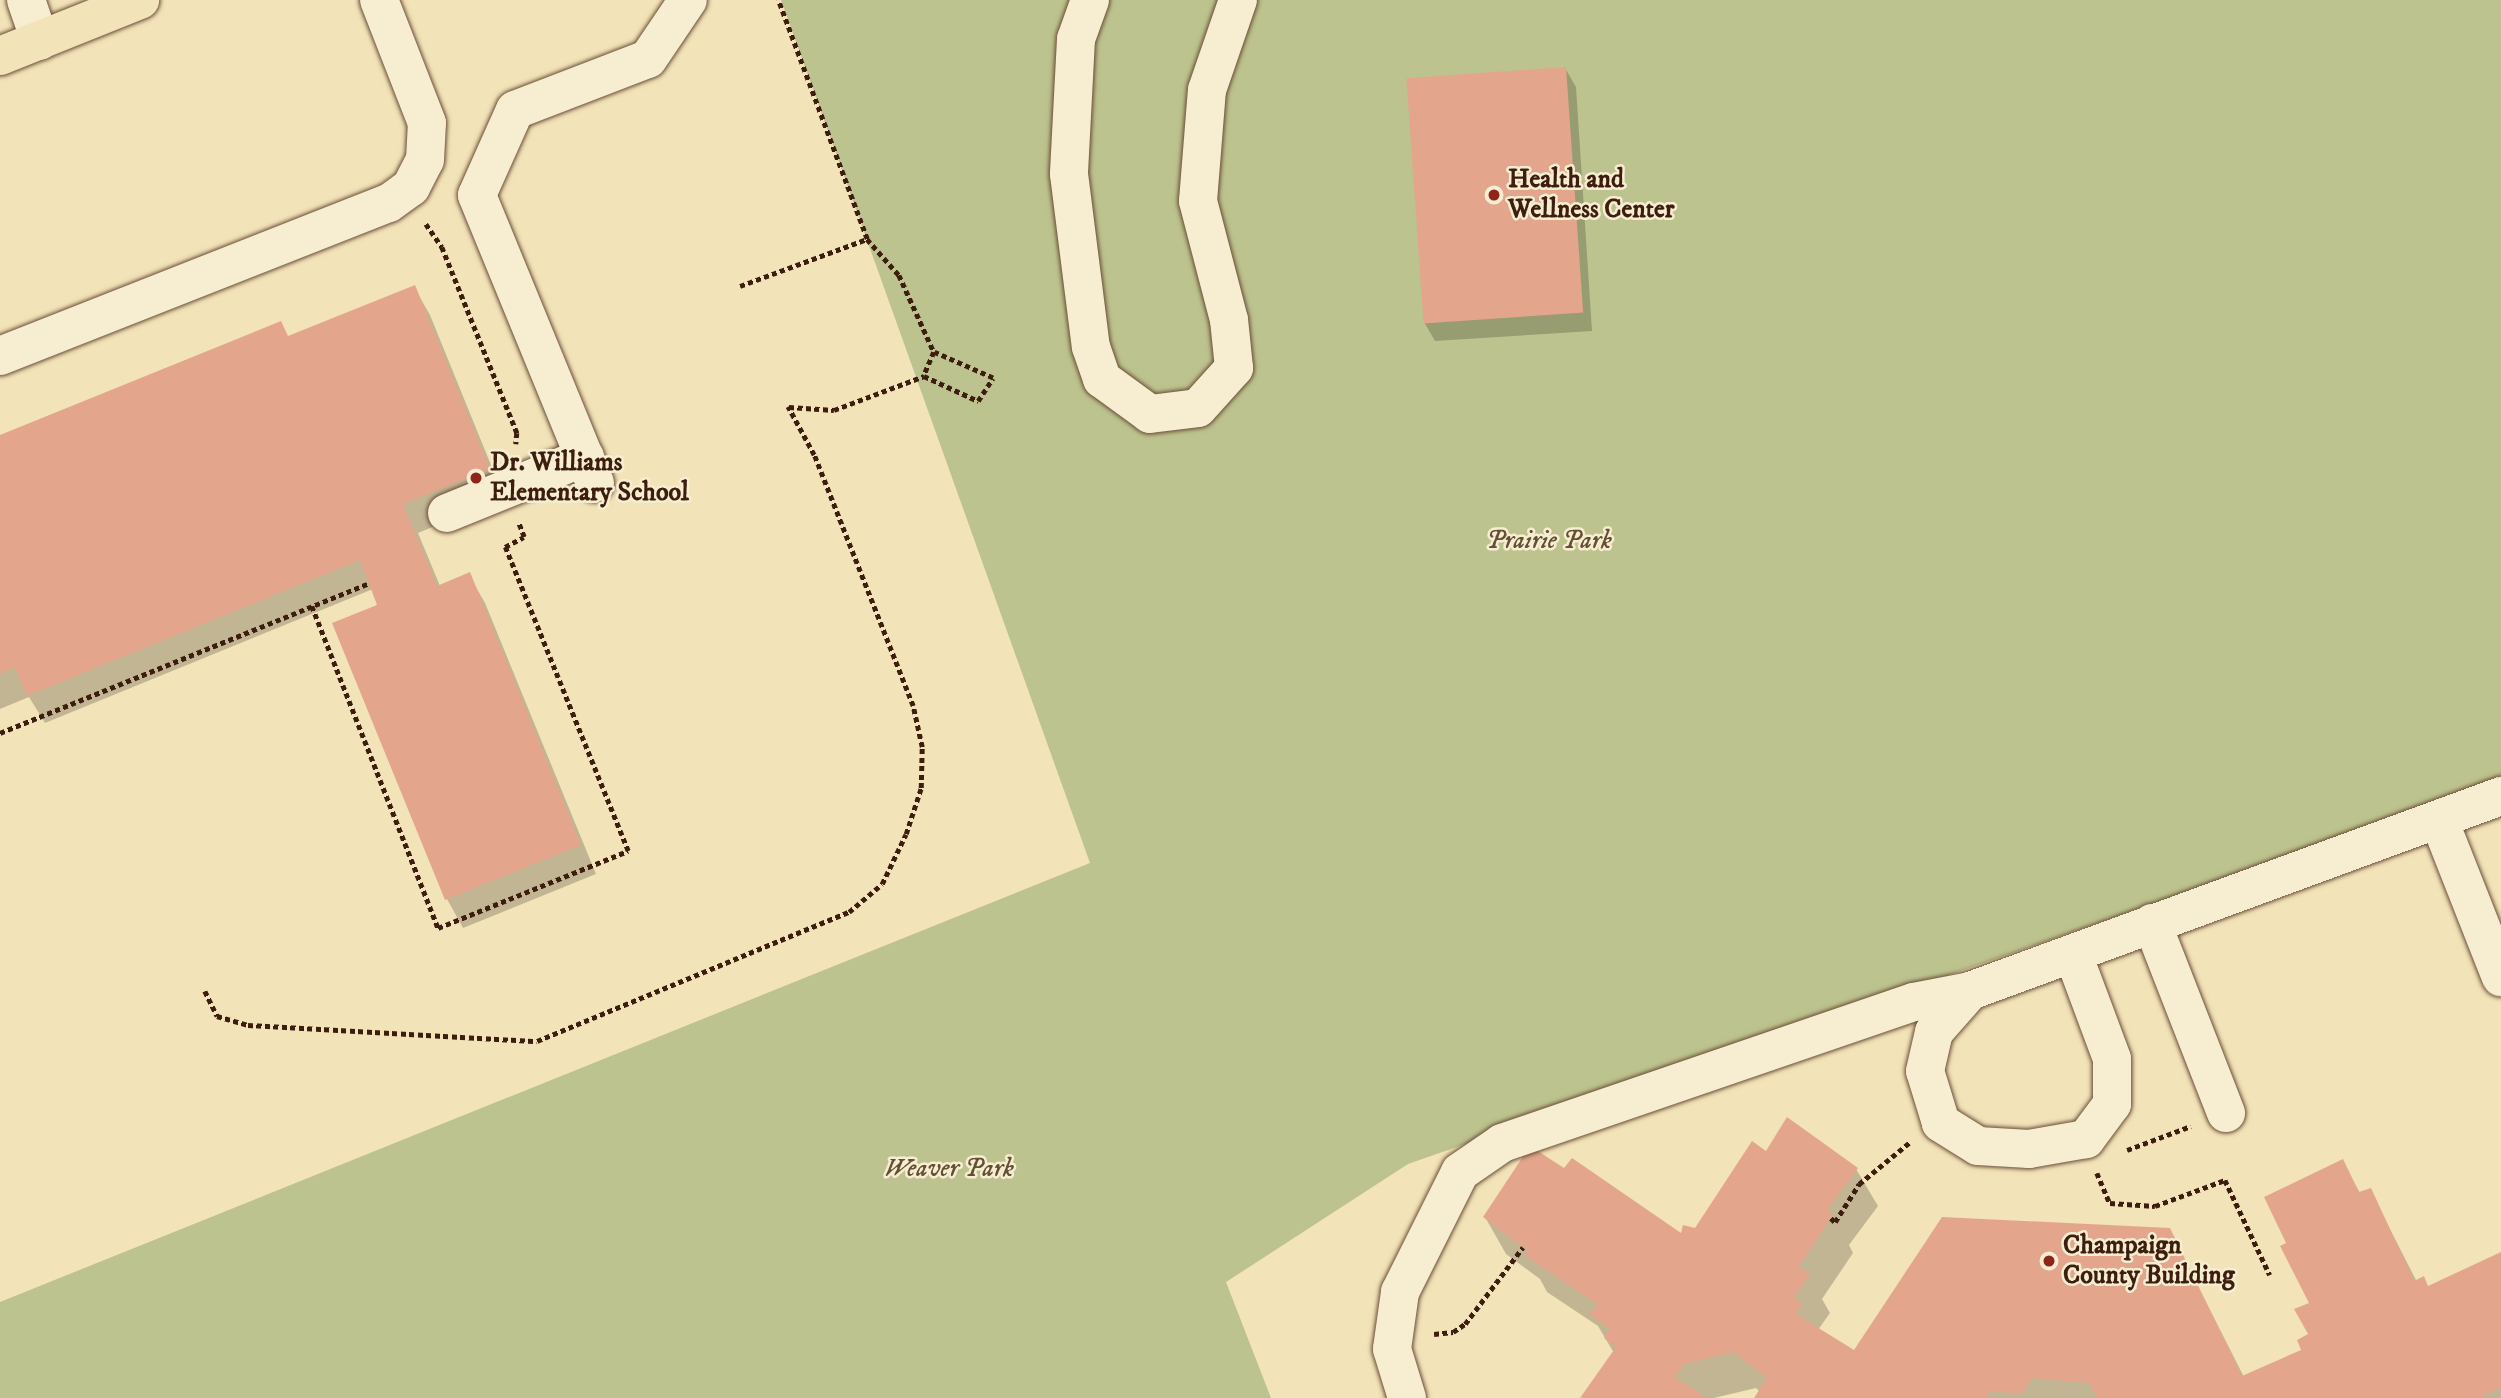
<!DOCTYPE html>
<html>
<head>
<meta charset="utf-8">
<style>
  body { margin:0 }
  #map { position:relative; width:2501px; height:1398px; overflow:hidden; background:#f3e3b8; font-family:"IM FELL DW Pica",serif }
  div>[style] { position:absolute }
  .green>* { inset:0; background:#bdc38e }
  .shadow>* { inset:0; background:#0003 }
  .building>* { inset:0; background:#e3a68d; transform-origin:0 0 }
  .path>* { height:4.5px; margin-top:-2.25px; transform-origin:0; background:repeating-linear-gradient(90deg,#3d1d0e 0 5px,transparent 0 8.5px) }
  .roads { filter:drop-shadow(0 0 2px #6a4e38) drop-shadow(0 0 2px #6a4e38) }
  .minor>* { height:38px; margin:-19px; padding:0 19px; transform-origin:19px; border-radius:19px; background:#f7edd1 }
  .major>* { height:38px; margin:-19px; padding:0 19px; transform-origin:19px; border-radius:19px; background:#f3e3b8 }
  .dots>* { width:19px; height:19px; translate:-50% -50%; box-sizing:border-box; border:4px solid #f7edd1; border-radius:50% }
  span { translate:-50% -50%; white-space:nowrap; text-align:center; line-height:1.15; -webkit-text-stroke:5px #f7edd1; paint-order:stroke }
  .poi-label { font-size:26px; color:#3d1d0e; font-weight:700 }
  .left { translate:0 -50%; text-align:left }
  .park-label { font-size:26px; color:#634f34; font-style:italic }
</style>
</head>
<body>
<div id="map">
  <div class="green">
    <div style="clip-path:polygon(781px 0,2501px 0,2501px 782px,1408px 1164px,1226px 1282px,1271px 1398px,0 1398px,0 1302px,1090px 863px)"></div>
  </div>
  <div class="shadow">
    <div style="clip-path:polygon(1565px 68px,1576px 87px,1592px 331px,1435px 341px,1424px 322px)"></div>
    <div style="clip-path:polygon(414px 287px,430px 315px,504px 497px,418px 533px,440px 586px,469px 575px,485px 603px,596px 874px,463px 928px,447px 899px,335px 624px,380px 606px,373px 589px,45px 723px,29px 697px,0 709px,0 437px,289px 338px)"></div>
    <div style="clip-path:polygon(1766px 1153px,1856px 1169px,1878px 1206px,1849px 1245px,1853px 1253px,1822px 1299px,1830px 1313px,1818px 1330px,1854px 1353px,2169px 1229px,2244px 1377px,2303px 1351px,2311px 1335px,2311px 1303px,2289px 1244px,2342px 1162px,2360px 1193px,2370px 1190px,2417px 1282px,2429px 1288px,2501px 1254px,2501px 1398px,1756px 1398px,1760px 1392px,1756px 1388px,1714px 1398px,1582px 1398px,1614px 1353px,1598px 1326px,1547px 1292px,1540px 1279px,1506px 1254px,1485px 1217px,1564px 1171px,1682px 1236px,1696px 1230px)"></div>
  </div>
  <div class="building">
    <div style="left:1566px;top:67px;width:246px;height:160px;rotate:86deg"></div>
    <div style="clip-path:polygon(415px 285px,490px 469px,403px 504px,437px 586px,470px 572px,581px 845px,445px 900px,332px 623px,377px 605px,360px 560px,27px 696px,15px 667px,0 674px,0 435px,281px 321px,288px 336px)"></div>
    <div style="clip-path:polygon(1787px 1117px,1858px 1168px,1827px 1210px,1833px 1215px,1799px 1266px,1810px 1275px,1794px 1297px,1802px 1303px,1796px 1314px,1854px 1350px,1942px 1217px,2170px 1228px,2242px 1376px,2301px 1350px,2297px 1340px,2308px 1334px,2294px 1309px,2309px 1303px,2280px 1246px,2286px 1243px,2264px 1197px,2343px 1159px,2359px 1192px,2371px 1188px,2414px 1281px,2424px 1276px,2428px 1286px,2501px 1252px,2501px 1387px,2483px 1396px,2484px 1398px,2097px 1398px,2089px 1383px,2032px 1378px,2022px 1394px,1991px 1391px,1986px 1398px,1754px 1398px,1767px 1378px,1733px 1352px,1684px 1364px,1675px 1377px,1707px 1398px,1580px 1398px,1616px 1347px,1604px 1338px,1610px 1329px,1590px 1315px,1597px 1304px,1524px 1255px,1528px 1251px,1483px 1217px,1530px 1146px,1564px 1168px,1572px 1158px,1681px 1233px,1683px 1225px,1695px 1228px,1752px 1141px,1766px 1151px)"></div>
  </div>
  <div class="path">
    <div style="left:426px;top:224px;width:28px;rotate:55deg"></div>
    <div style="left:442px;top:247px;width:201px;rotate:68deg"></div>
    <div style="left:517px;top:433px;width:11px;rotate:95deg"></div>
    <div style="left:867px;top:239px;width:48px;rotate:48.4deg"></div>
    <div style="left:899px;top:275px;width:85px;rotate:65.6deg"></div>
    <div style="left:934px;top:352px;width:26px;rotate:113deg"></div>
    <div style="left:924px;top:376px;width:60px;rotate:24.8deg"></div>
    <div style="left:978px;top:401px;width:27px;rotate:-57deg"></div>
    <div style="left:993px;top:378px;width:64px;rotate:-156.2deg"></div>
    <div style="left:740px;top:286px;width:135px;rotate:-20.3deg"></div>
    <div style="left:867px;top:239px;width:255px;rotate:-110.4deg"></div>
    <div style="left:789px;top:407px;width:45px;rotate:3.8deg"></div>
    <div style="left:834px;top:410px;width:96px;rotate:-20.7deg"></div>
    <div style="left:312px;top:606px;width:346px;rotate:68.6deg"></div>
    <div style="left:438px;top:928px;width:205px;rotate:-22.1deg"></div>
    <div style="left:628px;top:851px;width:328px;rotate:-112deg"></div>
    <div style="left:505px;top:547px;width:21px;rotate:-28deg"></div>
    <div style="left:524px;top:537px;width:14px;rotate:-111deg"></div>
    <div style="left:0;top:733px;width:398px;rotate:-22.1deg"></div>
    <div style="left:205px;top:991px;width:28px;rotate:64deg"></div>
    <div style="left:217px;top:1016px;width:32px;rotate:16deg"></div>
    <div style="left:248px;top:1025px;width:289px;rotate:3.2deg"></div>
    <div style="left:537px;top:1041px;width:338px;rotate:-22.5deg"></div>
    <div style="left:849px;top:912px;width:43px;rotate:-40.3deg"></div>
    <div style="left:882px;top:884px;width:55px;rotate:-64.4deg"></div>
    <div style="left:906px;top:834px;width:48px;rotate:-71.9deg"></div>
    <div style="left:921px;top:788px;width:41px;rotate:-88.6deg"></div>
    <div style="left:922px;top:747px;width:42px;rotate:-102.4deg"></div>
    <div style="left:913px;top:706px;width:270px;rotate:-111.5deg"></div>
    <div style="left:814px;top:455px;width:55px;rotate:-118.4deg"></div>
    <div style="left:2127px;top:1150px;width:68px;rotate:-20.6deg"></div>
    <div style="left:2097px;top:1173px;width:33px;rotate:67deg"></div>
    <div style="left:2110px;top:1203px;width:45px;rotate:3.8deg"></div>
    <div style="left:2155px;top:1206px;width:75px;rotate:-20.4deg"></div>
    <div style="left:2225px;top:1180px;width:105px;rotate:64.7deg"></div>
    <div style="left:1831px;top:1218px;width:6px;rotate:45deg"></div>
    <div style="left:1835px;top:1222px;width:45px;rotate:-57.7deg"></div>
    <div style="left:1859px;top:1184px;width:65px;rotate:-39.4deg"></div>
    <div style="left:1434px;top:1334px;width:19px;rotate:-6deg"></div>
    <div style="left:1453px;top:1332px;width:14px;rotate:-34deg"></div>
    <div style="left:1465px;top:1324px;width:96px;rotate:-53deg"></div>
  </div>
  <div class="roads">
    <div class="minor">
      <div style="left:26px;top:0;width:43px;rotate:71.1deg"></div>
      <div style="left:1090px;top:0;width:41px;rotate:109.7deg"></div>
      <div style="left:1076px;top:39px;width:135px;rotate:93deg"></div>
      <div style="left:1069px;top:174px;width:174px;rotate:82.8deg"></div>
      <div style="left:1091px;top:347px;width:34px;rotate:71deg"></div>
      <div style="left:1102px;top:379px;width:59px;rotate:36.1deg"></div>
      <div style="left:1150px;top:414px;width:48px;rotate:-7.1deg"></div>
      <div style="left:1198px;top:408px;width:54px;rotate:-48deg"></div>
      <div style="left:1234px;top:368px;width:48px;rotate:-95.9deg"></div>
      <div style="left:1229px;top:320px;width:123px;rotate:-104.6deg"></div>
      <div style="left:1198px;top:201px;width:111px;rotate:-85.4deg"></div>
      <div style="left:1207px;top:90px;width:95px;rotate:-71deg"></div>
      <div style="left:0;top:356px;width:418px;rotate:-21.5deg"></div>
      <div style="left:389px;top:203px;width:27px;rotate:-36deg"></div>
      <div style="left:411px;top:187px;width:30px;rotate:-63deg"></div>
      <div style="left:425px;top:160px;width:37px;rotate:-87deg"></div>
      <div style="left:427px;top:123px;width:132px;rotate:-111.3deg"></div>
      <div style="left:595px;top:483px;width:311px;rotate:-112.3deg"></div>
      <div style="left:477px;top:195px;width:93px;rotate:-65.9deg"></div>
      <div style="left:515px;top:110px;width:142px;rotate:-21deg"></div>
      <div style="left:648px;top:59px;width:71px;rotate:-55.9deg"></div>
      <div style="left:447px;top:513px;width:149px;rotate:-22.1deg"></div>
      <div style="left:2439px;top:820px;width:169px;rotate:68.5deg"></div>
      <div style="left:2152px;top:923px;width:204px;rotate:68.7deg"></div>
      <div style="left:2073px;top:954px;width:112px;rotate:69.6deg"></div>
      <div style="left:2112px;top:1059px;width:45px;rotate:90deg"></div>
      <div style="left:2112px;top:1104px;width:44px;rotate:126.6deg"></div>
      <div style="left:2086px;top:1139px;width:58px;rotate:170deg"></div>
      <div style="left:2029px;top:1149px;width:51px;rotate:-176.6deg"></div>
      <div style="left:1978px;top:1146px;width:44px;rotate:-148.1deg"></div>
      <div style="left:1941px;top:1123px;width:54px;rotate:-107.1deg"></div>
      <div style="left:1925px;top:1071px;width:40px;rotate:-77deg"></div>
      <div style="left:1934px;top:1032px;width:55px;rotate:-48.7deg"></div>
      <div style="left:1970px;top:991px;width:566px;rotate:-20.16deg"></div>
      <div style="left:1407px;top:1398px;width:51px;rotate:-107deg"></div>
      <div style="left:1392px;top:1349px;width:58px;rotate:-82deg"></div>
      <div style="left:1400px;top:1292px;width:134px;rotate:-63.4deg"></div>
      <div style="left:1460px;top:1172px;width:51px;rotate:-34.6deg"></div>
      <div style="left:1502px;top:1143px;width:435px;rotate:-18.9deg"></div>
      <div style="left:1914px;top:1002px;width:57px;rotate:-11.1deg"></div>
    </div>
    <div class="major">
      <div style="left:0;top:56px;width:151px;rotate:-21.8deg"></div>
    </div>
  </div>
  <div class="dots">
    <div style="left:1494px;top:195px;background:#8f2418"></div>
    <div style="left:476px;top:478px;background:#8f2418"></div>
    <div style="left:2049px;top:1261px;background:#8f2418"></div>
  </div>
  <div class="poi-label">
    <span class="left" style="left:1508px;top:195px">Health and<br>Wellness Center</span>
    <span class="left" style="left:490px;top:478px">Dr. Williams<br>Elementary School</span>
    <span class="left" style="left:2063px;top:1261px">Champaign<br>County Building</span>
  </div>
  <div class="park-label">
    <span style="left:1549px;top:541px">Prairie Park</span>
    <span style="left:949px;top:1169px">Weaver Park</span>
  </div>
</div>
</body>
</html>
